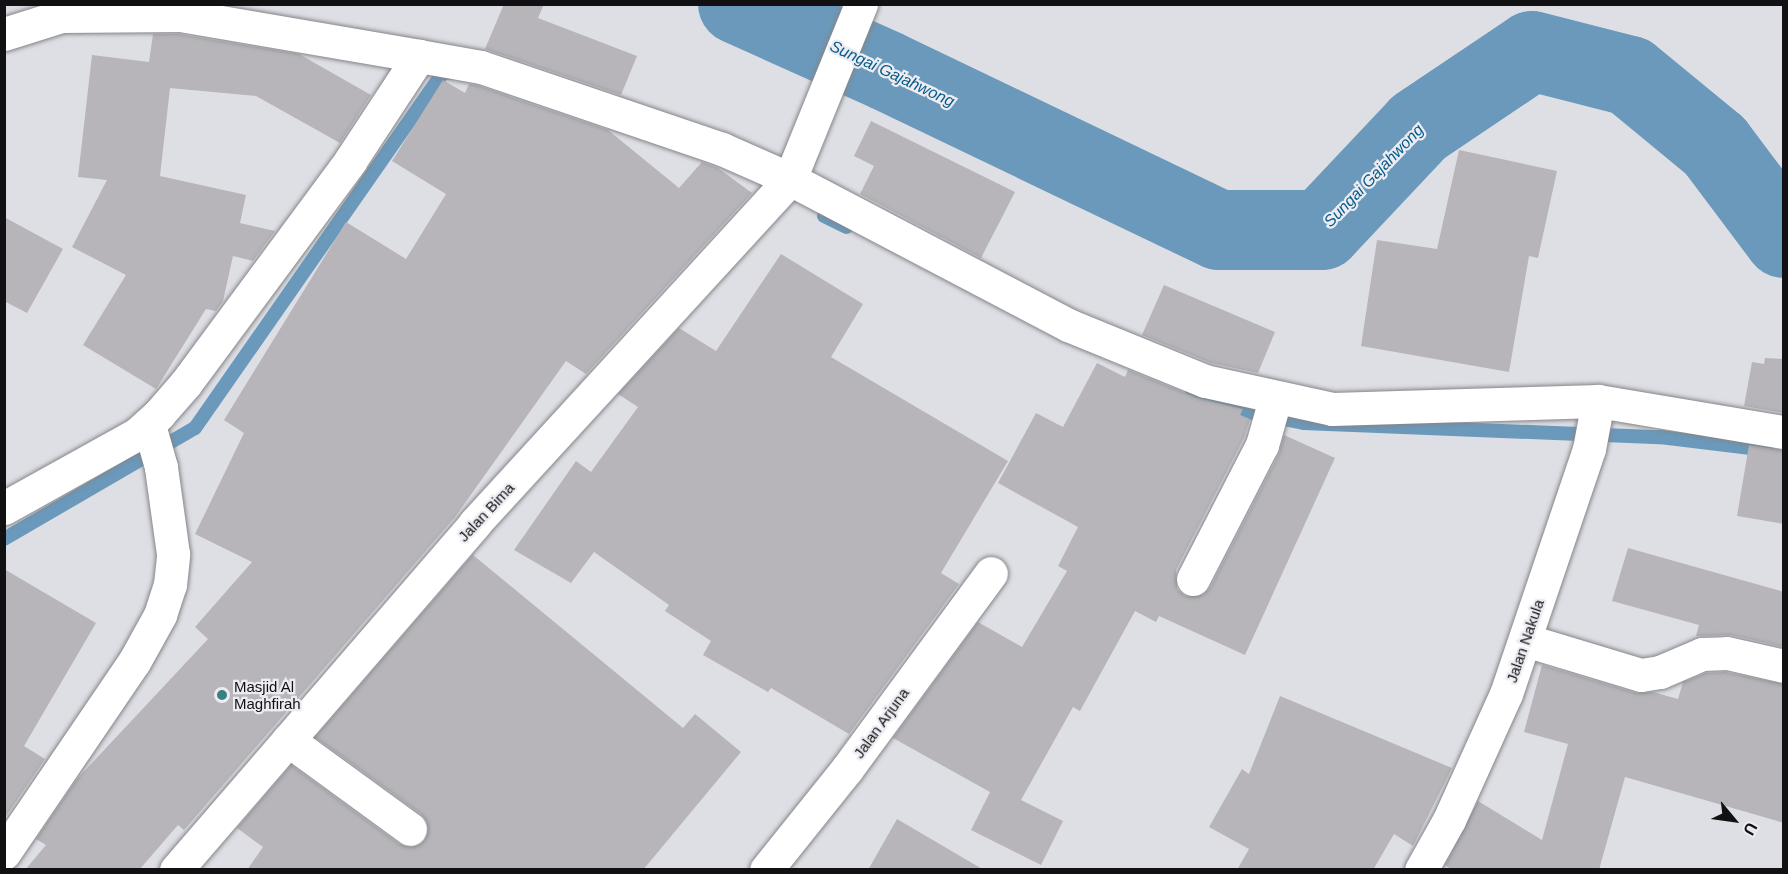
<!DOCTYPE html>
<html>
<head>
<meta charset="utf-8">
<style>
  body { margin:0 }
  #map { position:relative; width:1788px; height:874px; overflow:hidden; background:#dedfe4; font-family:Arial,sans-serif }
  div>[style] { position:absolute }
  .stream>* { height:14px; margin:-7px; padding:0 7px; transform-origin:7px; border-radius:7px; background:#6a99bb }
  .river>* { height:80px; margin:-40px; padding:0 40px; transform-origin:40px; border-radius:40px; background:#6a99bb }
  .building>* { inset:0; background:#b7b5ba }
  .roads { filter:drop-shadow(0 0 2px #84858a) drop-shadow(0 0 2px #84858a) }
  .minor>* { height:33px; margin:-16.5px; padding:0 16.5px; transform-origin:16.5px; border-radius:16.5px; background:#fff }
  .dots>* { width:16px; height:16px; translate:-50% -50%; box-sizing:border-box; border:3px solid #ececf2; border-radius:50% }
  span { translate:-50% -50%; white-space:nowrap; text-align:center; line-height:1.15; -webkit-text-stroke:4.5px #ececf2; paint-order:stroke }
  .street-label { font-size:15px; color:#111113 }
  .poi-label { font-size:15px; color:#111113 }
  .left { translate:0 -50%; text-align:left }
  .water-label { font-size:16px; color:#065c89; font-style:italic }
  .frame { position:absolute; inset:0; border:6px solid #111113; pointer-events:none }
  .north { position:absolute; left:1704px; top:790px; width:60px; height:60px; -webkit-text-stroke:4px #ececf2; paint-order:stroke; rotate:119deg; font-size:16px; font-weight:700; line-height:24px; text-align:center; color:#111113 }
  .north::after { content:''; display:block; margin:auto; width:21px; height:27px; background:#111113; clip-path:polygon(50% 0,100% 100%,50% 72%,0 100%) }
</style>
</head>
<body>
<div id="map">
  <div class="stream">
    <div style="left:824px;top:216px;width:25px;rotate:26deg"></div>
    <div style="left:1192px;top:391px;width:44px;rotate:24.2deg"></div>
    <div style="left:1232px;top:409px;width:73px;rotate:11deg"></div>
    <div style="left:1304px;top:423px;width:356px;rotate:2.3deg"></div>
    <div style="left:1660px;top:437px;width:108px;rotate:6.9deg"></div>
    <div style="left:4px;top:539px;width:221px;rotate:-30.2deg"></div>
    <div style="left:195px;top:428px;width:433px;rotate:-55.1deg"></div>
    <div style="left:443px;top:73px;width:13px;rotate:-4deg"></div>
  </div>
  <div class="river">
    <div style="left:738px;top:4px;width:163px;rotate:24.2deg"></div>
    <div style="left:887px;top:71px;width:368px;rotate:25.6deg"></div>
    <div style="left:1219px;top:230px;width:103px"></div>
    <div style="left:1322px;top:230px;width:141px;rotate:-46.7deg"></div>
    <div style="left:1419px;top:127px;width:136px;rotate:-33.9deg"></div>
    <div style="left:1532px;top:51px;width:101px;rotate:14.3deg"></div>
    <div style="left:1630px;top:76px;width:110px;rotate:39.5deg"></div>
    <div style="left:1715px;top:146px;width:115px;rotate:53.1deg"></div>
  </div>
  <div class="building">
    <div style="clip-path:polygon(504px 4px,544px 4px,538px 18px,637px 56px,621px 95px,485px 49px)"></div>
    <div style="clip-path:polygon(153px 34px,178px 34px,299px 54px,371px 95px,340px 143px,256px 96px,170px 88px,160px 176px,246px 195px,240px 223px,275px 231px,253px 261px,233px 256px,223px 301px,216px 311px,206px 309px,156px 389px,83px 345px,126px 275px,72px 247px,107px 180px,78px 177px,92px 55px,149px 62px)"></div>
    <div style="clip-path:polygon(443px 80px,465px 93px,469px 84px,476px 85px,608px 130px,679px 188px,702px 162px,718px 168px,752px 193px,586px 374px,566px 361px,455px 517px,184px 830px,178px 825px,139px 870px,25px 870px,46px 845px,36px 839px,77px 779px,208px 639px,195px 627px,252px 562px,195px 534px,244px 433px,224px 420px,346px 222px,406px 259px,446px 194px,392px 161px)"></div>
    <div style="clip-path:polygon(871px 121px,1015px 192px,981px 258px,860px 194px,874px 166px,854px 156px)"></div>
    <div style="clip-path:polygon(1459px 150px,1557px 171px,1538px 258px,1529px 256px,1509px 372px,1361px 346px,1377px 240px,1437px 249px)"></div>
    <div style="clip-path:polygon(4px 217px,63px 249px,27px 313px,4px 301px)"></div>
    <div style="clip-path:polygon(781px 254px,863px 304px,831px 357px,1008px 461px,941px 573px,959px 584px,849px 734px,771px 688px,768px 692px,703px 655px,711px 641px,665px 611px,669px 605px,594px 552px,571px 583px,514px 550px,576px 461px,591px 472px,638px 407px,618px 394px,679px 328px,716px 351px)"></div>
    <div style="clip-path:polygon(1164px 285px,1275px 332px,1258px 373px,1211px 363px,1142px 335px)"></div>
    <div style="clip-path:polygon(1765px 358px,1784px 359px,1784px 413px,1744px 406px,1752px 362px,1764px 364px)"></div>
    <div style="clip-path:polygon(1097px 363px,1125px 377px,1128px 370px,1198px 398px,1243px 409px,1240px 415px,1250px 419px,1244px 438px,1176px 570px,1177px 589px,1185px 596px,1203px 595px,1210px 588px,1279px 454px,1284px 435px,1335px 458px,1245px 655px,1159px 616px,1156px 622px,1135px 611px,1080px 711px,1073px 707px,1021px 800px,1063px 821px,1041px 865px,971px 830px,990px 792px,893px 738px,978px 622px,1022px 647px,1067px 571px,1058px 566px,1078px 527px,998px 483px,1036px 413px,1063px 427px)"></div>
    <div style="clip-path:polygon(1749px 445px,1784px 450px,1784px 524px,1737px 516px)"></div>
    <div style="clip-path:polygon(1628px 548px,1784px 592px,1784px 647px,1731px 635px,1696px 636px,1699px 625px,1612px 601px)"></div>
    <div style="clip-path:polygon(475px 552px,473px 555px,683px 728px,695px 714px,741px 752px,643px 870px,247px 870px,263px 847px,237px 828px,291px 765px,399px 844px,417px 846px,425px 840px,427px 822px,421px 814px,315px 737px)"></div>
    <div style="clip-path:polygon(4px 569px,96px 623px,24px 746px,45px 759px,4px 819px)"></div>
    <div style="clip-path:polygon(1542px 665px,1636px 693px,1653px 692px,1678px 699px,1683px 682px,1706px 673px,1725px 672px,1784px 684px,1784px 823px,1625px 777px,1599px 870px,1452px 870px,1445px 865px,1478px 801px,1542px 840px,1568px 744px,1524px 732px)"></div>
    <div style="clip-path:polygon(1280px 696px,1452px 768px,1413px 846px,1394px 834px,1373px 870px,1237px 870px,1249px 849px,1209px 827px,1242px 769px,1249px 774px)"></div>
    <div style="clip-path:polygon(897px 819px,984px 870px,868px 870px)"></div>
  </div>
  <div class="roads">
    <div class="minor">
      <div style="left:4px;top:34px;width:60px;rotate:-17.5deg"></div>
      <div style="left:61px;top:16px;width:119px;rotate:-0.5deg"></div>
      <div style="left:180px;top:15px;width:242px;rotate:9.7deg"></div>
      <div style="left:4px;top:508px;width:152px;rotate:-29.1deg"></div>
      <div style="left:137px;top:434px;width:30px;rotate:-42deg"></div>
      <div style="left:159px;top:414px;width:41px;rotate:-48.9deg"></div>
      <div style="left:186px;top:383px;width:276px;rotate:-53.5deg"></div>
      <div style="left:350px;top:161px;width:126px;rotate:-56.7deg"></div>
      <div style="left:419px;top:56px;width:63px;rotate:10.1deg"></div>
      <div style="left:481px;top:67px;width:255px;rotate:18.8deg"></div>
      <div style="left:722px;top:149px;width:74px;rotate:23.8deg"></div>
      <div style="left:790px;top:179px;width:314px;rotate:27.7deg"></div>
      <div style="left:1068px;top:325px;width:148px;rotate:22.2deg"></div>
      <div style="left:1205px;top:381px;width:130px;rotate:12.4deg"></div>
      <div style="left:1332px;top:409px;width:266px;rotate:-1.7deg"></div>
      <div style="left:1598px;top:401px;width:189px;rotate:9.5deg"></div>
      <div style="left:1193px;top:579px;width:151px;rotate:-62.8deg"></div>
      <div style="left:1262px;top:445px;width:48px;rotate:-74.2deg"></div>
      <div style="left:1525px;top:640px;width:121px;rotate:16.8deg"></div>
      <div style="left:1641px;top:675px;width:19px;rotate:-9deg"></div>
      <div style="left:1660px;top:672px;width:46px;rotate:-23.2deg"></div>
      <div style="left:1702px;top:654px;width:25px;rotate:-2deg"></div>
      <div style="left:1727px;top:653px;width:58px;rotate:12.8deg"></div>
      <div style="left:288px;top:740px;width:151px;rotate:36.1deg"></div>
      <div style="left:4px;top:853px;width:231px;rotate:-55.8deg"></div>
      <div style="left:134px;top:662px;width:54px;rotate:-61deg"></div>
      <div style="left:160px;top:615px;width:32px;rotate:-72deg"></div>
      <div style="left:170px;top:585px;width:31px;rotate:-84deg"></div>
      <div style="left:173px;top:554px;width:88px;rotate:-97.9deg"></div>
      <div style="left:161px;top:467px;width:44px;rotate:-105.9deg"></div>
      <div style="left:176px;top:870px;width:458px;rotate:-49.2deg"></div>
      <div style="left:475px;top:523px;width:466px;rotate:-47.5deg"></div>
      <div style="left:790px;top:179px;width:189px;rotate:-67.9deg"></div>
      <div style="left:766px;top:870px;width:129px;rotate:-51.3deg"></div>
      <div style="left:847px;top:769px;width:243px;rotate:-53.7deg"></div>
      <div style="left:1421px;top:870px;width:57px;rotate:-60.8deg"></div>
      <div style="left:1449px;top:820px;width:138px;rotate:-65.7deg"></div>
      <div style="left:1506px;top:694px;width:259px;rotate:-71.3deg"></div>
      <div style="left:1589px;top:449px;width:49px;rotate:-79.4deg"></div>
    </div>
  </div>
  <div class="dots">
    <div style="left:222px;top:695px;background:#388182"></div>
  </div>
  <div class="street-label">
    <span style="left:486px;top:512px;rotate:-47deg">Jalan Bima</span>
    <span style="left:1525px;top:641px;rotate:-71deg">Jalan Nakula</span>
    <span style="left:881px;top:723px;rotate:-54deg">Jalan Arjuna</span>
  </div>
  <div class="poi-label">
    <span class="left" style="left:234px;top:695px">Masjid Al<br>Maghfirah</span>
  </div>
  <div class="water-label">
    <span style="left:892px;top:74px;rotate:25deg">Sungai Gajahwong</span>
    <span style="left:1374px;top:176px;rotate:-46deg">Sungai Gajahwong</span>
  </div>
  <div class="frame"></div>
  <div class="north">U</div>
</div>
</body>
</html>
